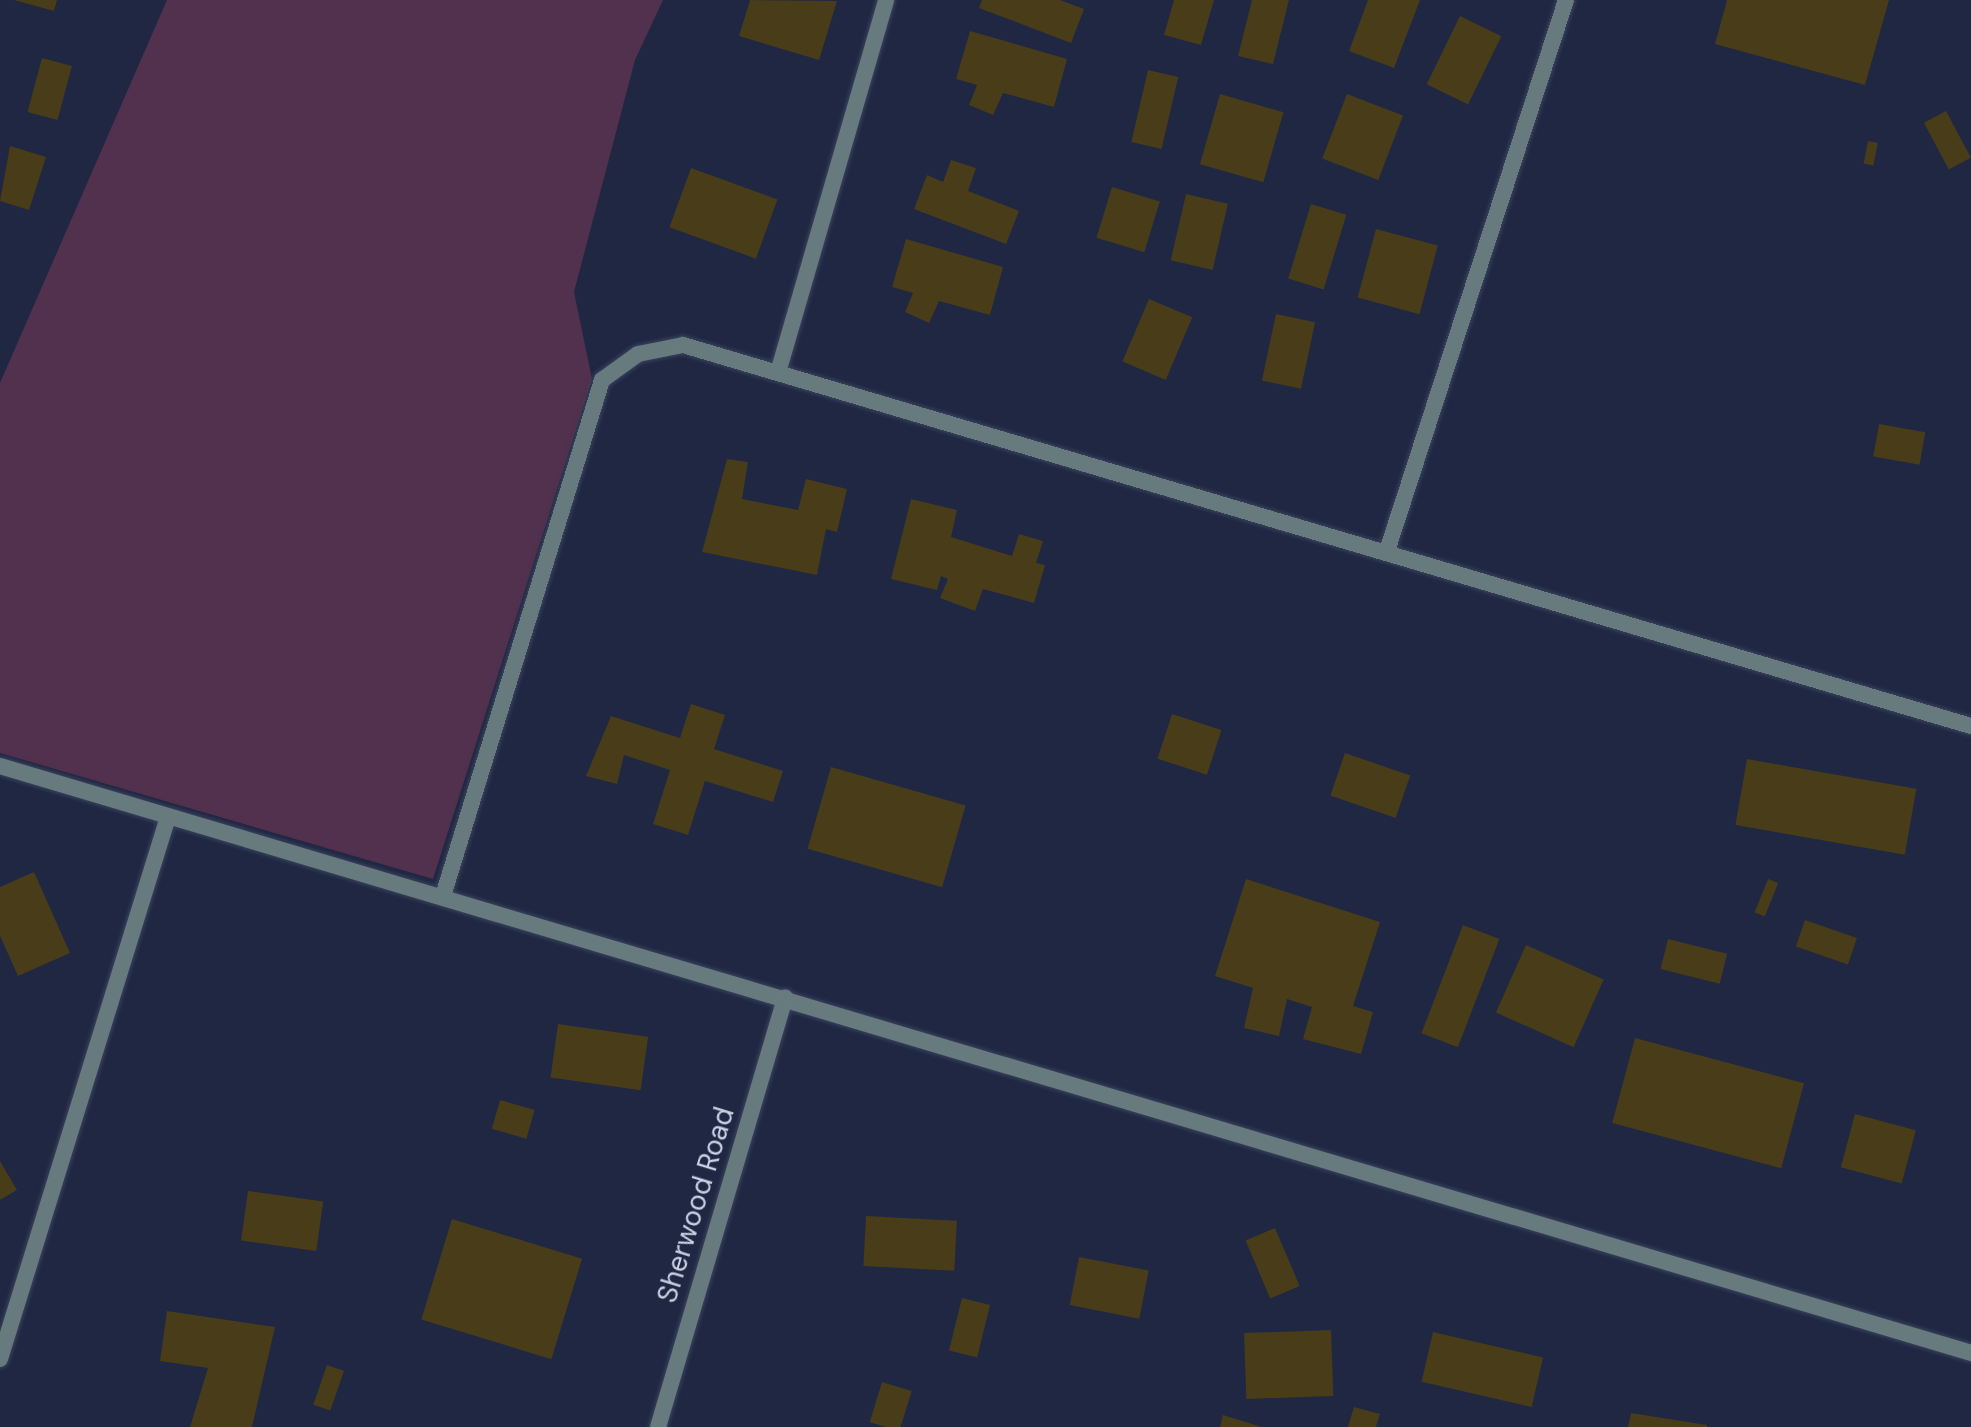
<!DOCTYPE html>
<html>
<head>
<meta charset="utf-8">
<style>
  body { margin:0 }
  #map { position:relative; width:1971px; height:1427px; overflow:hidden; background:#1f2743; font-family:"DM Sans",sans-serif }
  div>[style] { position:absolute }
  .green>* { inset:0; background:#51314d }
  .building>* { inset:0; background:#483c19; transform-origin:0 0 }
  .roads { filter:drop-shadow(0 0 2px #3b435d) drop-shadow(0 0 2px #3b435d) }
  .street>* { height:16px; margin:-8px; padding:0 8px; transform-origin:8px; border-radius:8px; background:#677b7f }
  span { translate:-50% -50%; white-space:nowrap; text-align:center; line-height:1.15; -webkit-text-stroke:7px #1f2743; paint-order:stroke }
  .street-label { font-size:28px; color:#ccd3e6 }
</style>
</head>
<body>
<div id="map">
  <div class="green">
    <div style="clip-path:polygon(167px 0,663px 0,635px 60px,574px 292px,592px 379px,433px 879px,0 753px,0 383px)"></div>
  </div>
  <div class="building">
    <div style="clip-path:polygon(14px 0,57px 0,54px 11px)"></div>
    <div style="clip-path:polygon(750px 0,837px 1px,819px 60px,739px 36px)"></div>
    <div style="clip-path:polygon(982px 0,1060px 0,1084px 9px,1071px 43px,979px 8px)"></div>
    <div style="clip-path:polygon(1174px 0,1214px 0,1201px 45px,1164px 35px)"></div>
    <div style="clip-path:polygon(1252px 0,1289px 0,1273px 64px,1238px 56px)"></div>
    <div style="clip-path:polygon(1368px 0,1420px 0,1394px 68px,1349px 51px)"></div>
    <div style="clip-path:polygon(1727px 0,1889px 0,1865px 85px,1715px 44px)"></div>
    <div style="left:1460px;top:16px;width:46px;height:76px;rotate:26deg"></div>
    <div style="clip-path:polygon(970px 31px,1067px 59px,1054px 107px,1003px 93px,993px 115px,969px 105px,977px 85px,956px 79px)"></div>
    <div style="left:42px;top:58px;width:31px;height:56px;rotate:15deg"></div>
    <div style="left:1148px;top:70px;width:31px;height:74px;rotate:13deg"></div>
    <div style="left:1220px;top:94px;width:66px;height:73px;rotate:16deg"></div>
    <div style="left:1347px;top:94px;width:60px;height:69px;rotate:21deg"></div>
    <div style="left:1946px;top:111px;width:53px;height:25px;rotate:62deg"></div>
    <div style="left:1868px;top:141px;width:10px;height:23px;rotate:11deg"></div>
    <div style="clip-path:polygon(10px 146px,46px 157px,29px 210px,0 201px)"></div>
    <div style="clip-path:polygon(951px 160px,976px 168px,968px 191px,1019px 211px,1006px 244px,914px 209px,927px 175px,943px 182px)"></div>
    <div style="left:691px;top:168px;width:92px;height:63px;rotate:20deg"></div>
    <div style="left:1112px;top:187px;width:50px;height:53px;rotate:17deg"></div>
    <div style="left:1186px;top:194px;width:43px;height:68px;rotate:13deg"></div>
    <div style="left:1311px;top:204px;width:37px;height:78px;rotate:17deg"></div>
    <div style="left:1376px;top:229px;width:64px;height:71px;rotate:15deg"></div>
    <div style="clip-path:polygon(906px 239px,1003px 267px,990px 315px,939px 301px,929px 323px,905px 312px,913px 293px,892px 287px)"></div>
    <div style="left:1149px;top:299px;width:47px;height:68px;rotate:23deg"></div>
    <div style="left:1276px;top:314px;width:40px;height:68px;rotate:12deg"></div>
    <div style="left:1879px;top:424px;width:47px;height:33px;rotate:10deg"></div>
    <div style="clip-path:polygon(727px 459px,748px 462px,742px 499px,798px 510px,806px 479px,847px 489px,837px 532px,826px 529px,817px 575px,702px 552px)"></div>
    <div style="clip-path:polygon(911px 499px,957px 510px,951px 537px,1012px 556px,1019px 534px,1043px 541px,1036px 563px,1045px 565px,1034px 603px,983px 589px,975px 611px,940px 598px,948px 579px,941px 576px,937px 590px,891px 579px)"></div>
    <div style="clip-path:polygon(691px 704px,725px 715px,714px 749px,783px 771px,773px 802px,705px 781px,688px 835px,653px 824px,670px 770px,624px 755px,617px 784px,586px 776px,611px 716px,680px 738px)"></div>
    <div style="left:1172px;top:714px;width:52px;height:47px;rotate:18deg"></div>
    <div style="left:1345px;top:753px;width:69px;height:45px;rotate:19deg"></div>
    <div style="left:1747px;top:759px;width:172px;height:67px;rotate:10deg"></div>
    <div style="left:831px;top:767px;width:140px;height:85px;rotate:16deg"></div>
    <div style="clip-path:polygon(34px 872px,70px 953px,18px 976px,0 936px,0 887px)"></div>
    <div style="clip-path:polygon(1246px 879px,1380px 922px,1353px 1006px,1373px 1012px,1361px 1054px,1303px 1039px,1312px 1007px,1287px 999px,1279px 1036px,1244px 1028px,1253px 988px,1215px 976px)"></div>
    <div style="left:1768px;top:879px;width:11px;height:36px;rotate:22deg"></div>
    <div style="left:1805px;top:920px;width:55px;height:28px;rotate:19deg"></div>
    <div style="left:1463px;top:925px;width:39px;height:116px;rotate:21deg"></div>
    <div style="left:1668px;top:939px;width:61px;height:31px;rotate:14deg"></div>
    <div style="left:1526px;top:945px;width:85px;height:74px;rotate:24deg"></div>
    <div style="left:558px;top:1024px;width:91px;height:54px;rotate:8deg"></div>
    <div style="left:1635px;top:1038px;width:175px;height:88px;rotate:15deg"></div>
    <div style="left:500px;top:1100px;width:36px;height:30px;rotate:16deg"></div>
    <div style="left:1855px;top:1114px;width:63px;height:55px;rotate:15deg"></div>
    <div style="clip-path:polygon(0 1161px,17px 1190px,0 1200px)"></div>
    <div style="left:248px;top:1191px;width:76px;height:50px;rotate:8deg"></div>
    <div style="left:866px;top:1216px;width:91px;height:50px;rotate:3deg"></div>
    <div style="left:452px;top:1219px;width:136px;height:105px;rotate:17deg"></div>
    <div style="left:1275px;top:1228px;width:63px;height:32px;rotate:67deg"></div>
    <div style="left:1079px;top:1257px;width:71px;height:49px;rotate:11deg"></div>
    <div style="left:962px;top:1298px;width:29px;height:54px;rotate:14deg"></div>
    <div style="clip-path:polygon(167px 1311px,275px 1327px,252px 1427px,190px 1427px,208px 1368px,160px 1361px)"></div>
    <div style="left:1331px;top:1330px;width:66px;height:87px;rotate:88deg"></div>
    <div style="left:1433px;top:1332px;width:113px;height:51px;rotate:13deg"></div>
    <div style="left:327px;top:1365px;width:18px;height:42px;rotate:19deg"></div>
    <div style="left:882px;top:1382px;width:31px;height:42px;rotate:17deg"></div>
    <div style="clip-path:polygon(1354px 1407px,1380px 1414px,1376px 1427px,1348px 1427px)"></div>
    <div style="clip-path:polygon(1631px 1413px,1707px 1425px,1707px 1427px,1628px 1427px)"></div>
    <div style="clip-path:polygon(1223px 1415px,1259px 1426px,1259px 1427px,1220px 1427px)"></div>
  </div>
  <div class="roads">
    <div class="street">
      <div style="left:779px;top:369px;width:384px;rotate:-73.8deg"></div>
      <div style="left:1387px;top:551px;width:579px;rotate:-72deg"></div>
      <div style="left:0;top:766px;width:2057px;rotate:16.58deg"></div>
      <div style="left:443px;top:896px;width:540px;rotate:-72.87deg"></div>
      <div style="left:602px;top:380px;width:44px;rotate:-35.8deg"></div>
      <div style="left:638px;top:354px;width:46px;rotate:-11.3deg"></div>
      <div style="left:683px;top:345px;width:1343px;rotate:16.48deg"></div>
      <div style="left:0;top:1359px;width:567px;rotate:-72.78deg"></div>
      <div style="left:658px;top:1427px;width:448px;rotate:-73.5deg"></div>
    </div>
  </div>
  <div class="street-label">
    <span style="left:696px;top:1205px;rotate:-73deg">Sherwood Road</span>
  </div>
</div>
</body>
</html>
